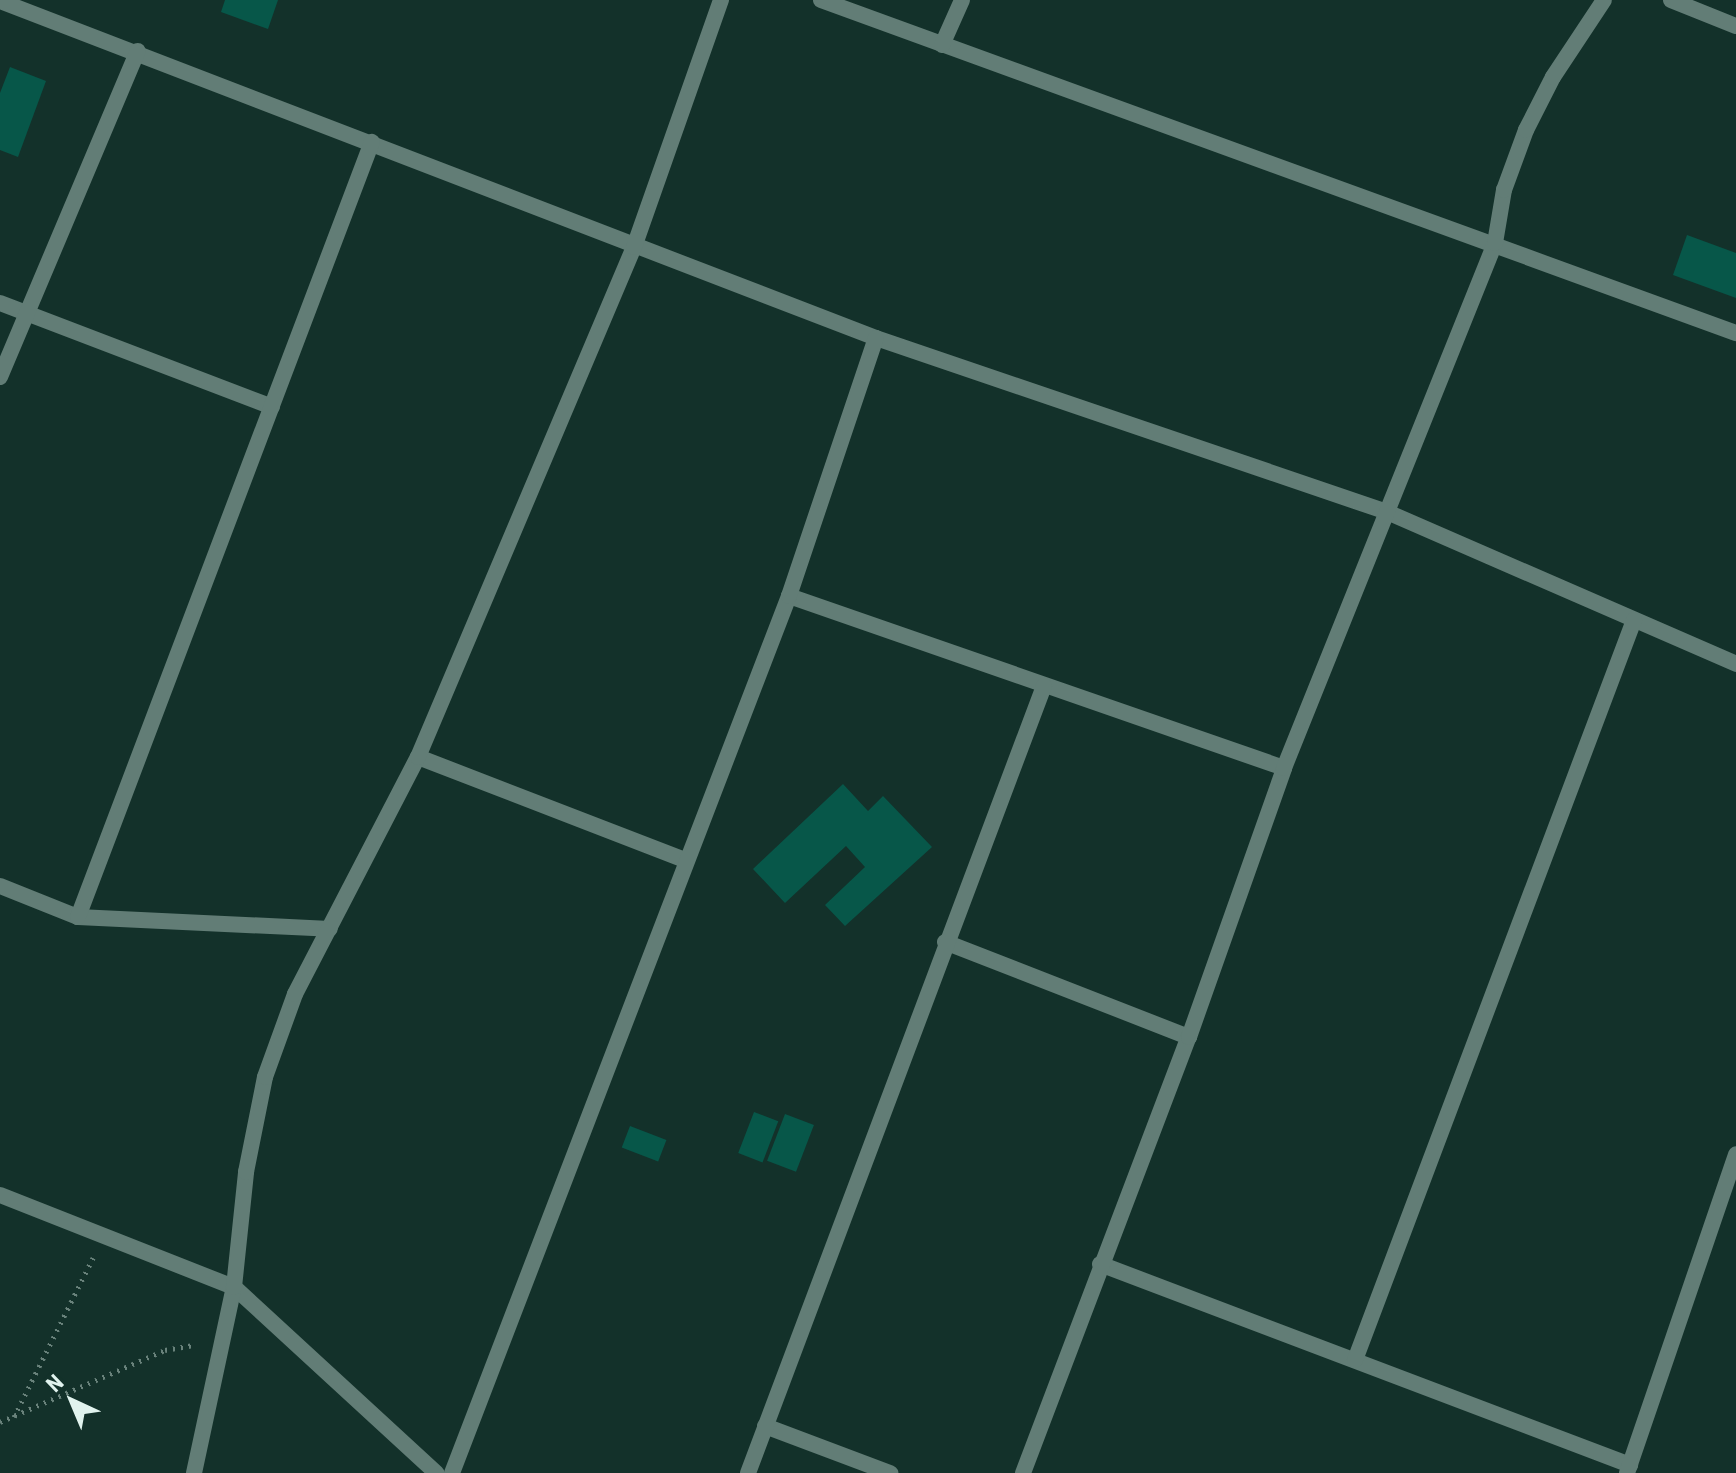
<!DOCTYPE html>
<html>
<head>
<meta charset="utf-8">
<style>
  body { margin:0 }
  #map { position:relative; width:1736px; height:1473px; overflow:hidden; background:#13312a; font-family:"Roboto Condensed",sans-serif }
  div>[style] { position:absolute }
  .building>* { inset:0; background:#075749; transform-origin:0 0 }
  .path>* { height:5px; margin-top:-2.5px; transform-origin:0; background:repeating-linear-gradient(90deg,#69827b 0 2px,transparent 0 8px) }
  .street>* { height:16px; margin:-8px; padding:0 8px; transform-origin:8px; border-radius:8px; background:#627d76 }
  span { translate:-50% -50%; white-space:nowrap; text-align:center; line-height:1.15; -webkit-text-stroke:8px #13312a; paint-order:stroke }
  .north { position:absolute; left:32px; top:1361px; width:80px; height:80px; -webkit-text-stroke:6px #13312a; paint-order:stroke; rotate:316deg; font-size:22px; font-weight:700; line-height:32px; text-align:center; color:#e1f3ee }
  .north::after { content:''; display:block; margin:auto; width:28px; height:36px; background:#e1f3ee; clip-path:polygon(50% 0,100% 100%,50% 72%,0 100%) }
</style>
</head>
<body>
<div id="map">
  <div class="building">
    <div style="clip-path:polygon(225px 0,278px 0,268px 29px,221px 12px)"></div>
    <div style="clip-path:polygon(10px 67px,46px 81px,18px 157px,0 150px,0 93px)"></div>
    <div style="clip-path:polygon(1687px 235px,1736px 253px,1736px 298px,1673px 275px)"></div>
    <div style="clip-path:polygon(843px 784px,868px 811px,883px 796px,932px 847px,845px 926px,825px 905px,865px 867px,846px 846px,785px 903px,753px 869px)"></div>
    <div style="left:754px;top:1112px;width:26px;height:44px;rotate:21deg"></div>
    <div style="left:785px;top:1114px;width:31px;height:50px;rotate:21deg"></div>
    <div style="left:630px;top:1126px;width:39px;height:23px;rotate:21deg"></div>
  </div>
  <div class="path">
    <div style="left:14px;top:1417px;width:178px;rotate:-63.6deg"></div>
    <div style="left:0;top:1422px;width:180px;rotate:-23.6deg"></div>
    <div style="left:165px;top:1350px;width:29px;rotate:-10deg"></div>
  </div>
  <div class="street">
    <div style="left:821px;top:0;width:974px;rotate:20deg"></div>
    <div style="left:1671px;top:0;width:70px;rotate:21.8deg"></div>
    <div style="left:0;top:1px;width:939px;rotate:21.04deg"></div>
    <div style="left:876px;top:338px;width:540px;rotate:18.8deg"></div>
    <div style="left:1387px;top:512px;width:381px;rotate:23.5deg"></div>
    <div style="left:942px;top:45px;width:49px;rotate:-66deg"></div>
    <div style="left:0;top:303px;width:291px;rotate:20.9deg"></div>
    <div style="left:0;top:377px;width:354px;rotate:-67.1deg"></div>
    <div style="left:789px;top:596px;width:524px;rotate:19.16deg"></div>
    <div style="left:418px;top:757px;width:286px;rotate:21.1deg"></div>
    <div style="left:0;top:886px;width:84px;rotate:21.7deg"></div>
    <div style="left:78px;top:917px;width:252px;rotate:2.7deg"></div>
    <div style="left:78px;top:917px;width:829px;rotate:-69.23deg"></div>
    <div style="left:945px;top:942px;width:262px;rotate:21.3deg"></div>
    <div style="left:0;top:1195px;width:251px;rotate:21.5deg"></div>
    <div style="left:234px;top:1287px;width:275px;rotate:42.6deg"></div>
    <div style="left:1100px;top:1264px;width:567px;rotate:20.77deg"></div>
    <div style="left:1355px;top:1360px;width:791px;rotate:-69.34deg"></div>
    <div style="left:765px;top:1426px;width:134px;rotate:20.6deg"></div>
    <div style="left:194px;top:1473px;width:190px;rotate:-77.9deg"></div>
    <div style="left:234px;top:1287px;width:116px;rotate:-84deg"></div>
    <div style="left:246px;top:1172px;width:97px;rotate:-78.7deg"></div>
    <div style="left:265px;top:1077px;width:88px;rotate:-70.1deg"></div>
    <div style="left:295px;top:994px;width:267px;rotate:-62.6deg"></div>
    <div style="left:418px;top:757px;width:554px;rotate:-67.05deg"></div>
    <div style="left:634px;top:247px;width:262px;rotate:-70.6deg"></div>
    <div style="left:452px;top:1473px;width:940px;rotate:-68.98deg"></div>
    <div style="left:789px;top:596px;width:272px;rotate:-71.4deg"></div>
    <div style="left:748px;top:1473px;width:841px;rotate:-69.39deg"></div>
    <div style="left:1023px;top:1473px;width:467px;rotate:-69.2deg"></div>
    <div style="left:1189px;top:1037px;width:285px;rotate:-70.5deg"></div>
    <div style="left:1284px;top:768px;width:566px;rotate:-68.1deg"></div>
    <div style="left:1495px;top:243px;width:54px;rotate:-80.4deg"></div>
    <div style="left:1504px;top:190px;width:64px;rotate:-69.9deg"></div>
    <div style="left:1526px;top:130px;width:59px;rotate:-63deg"></div>
    <div style="left:1553px;top:77px;width:92px;rotate:-56.5deg"></div>
    <div style="left:1627px;top:1473px;width:337px;rotate:-71.1deg"></div>
  </div>
  <div class="north">N</div>
</div>
</body>
</html>
